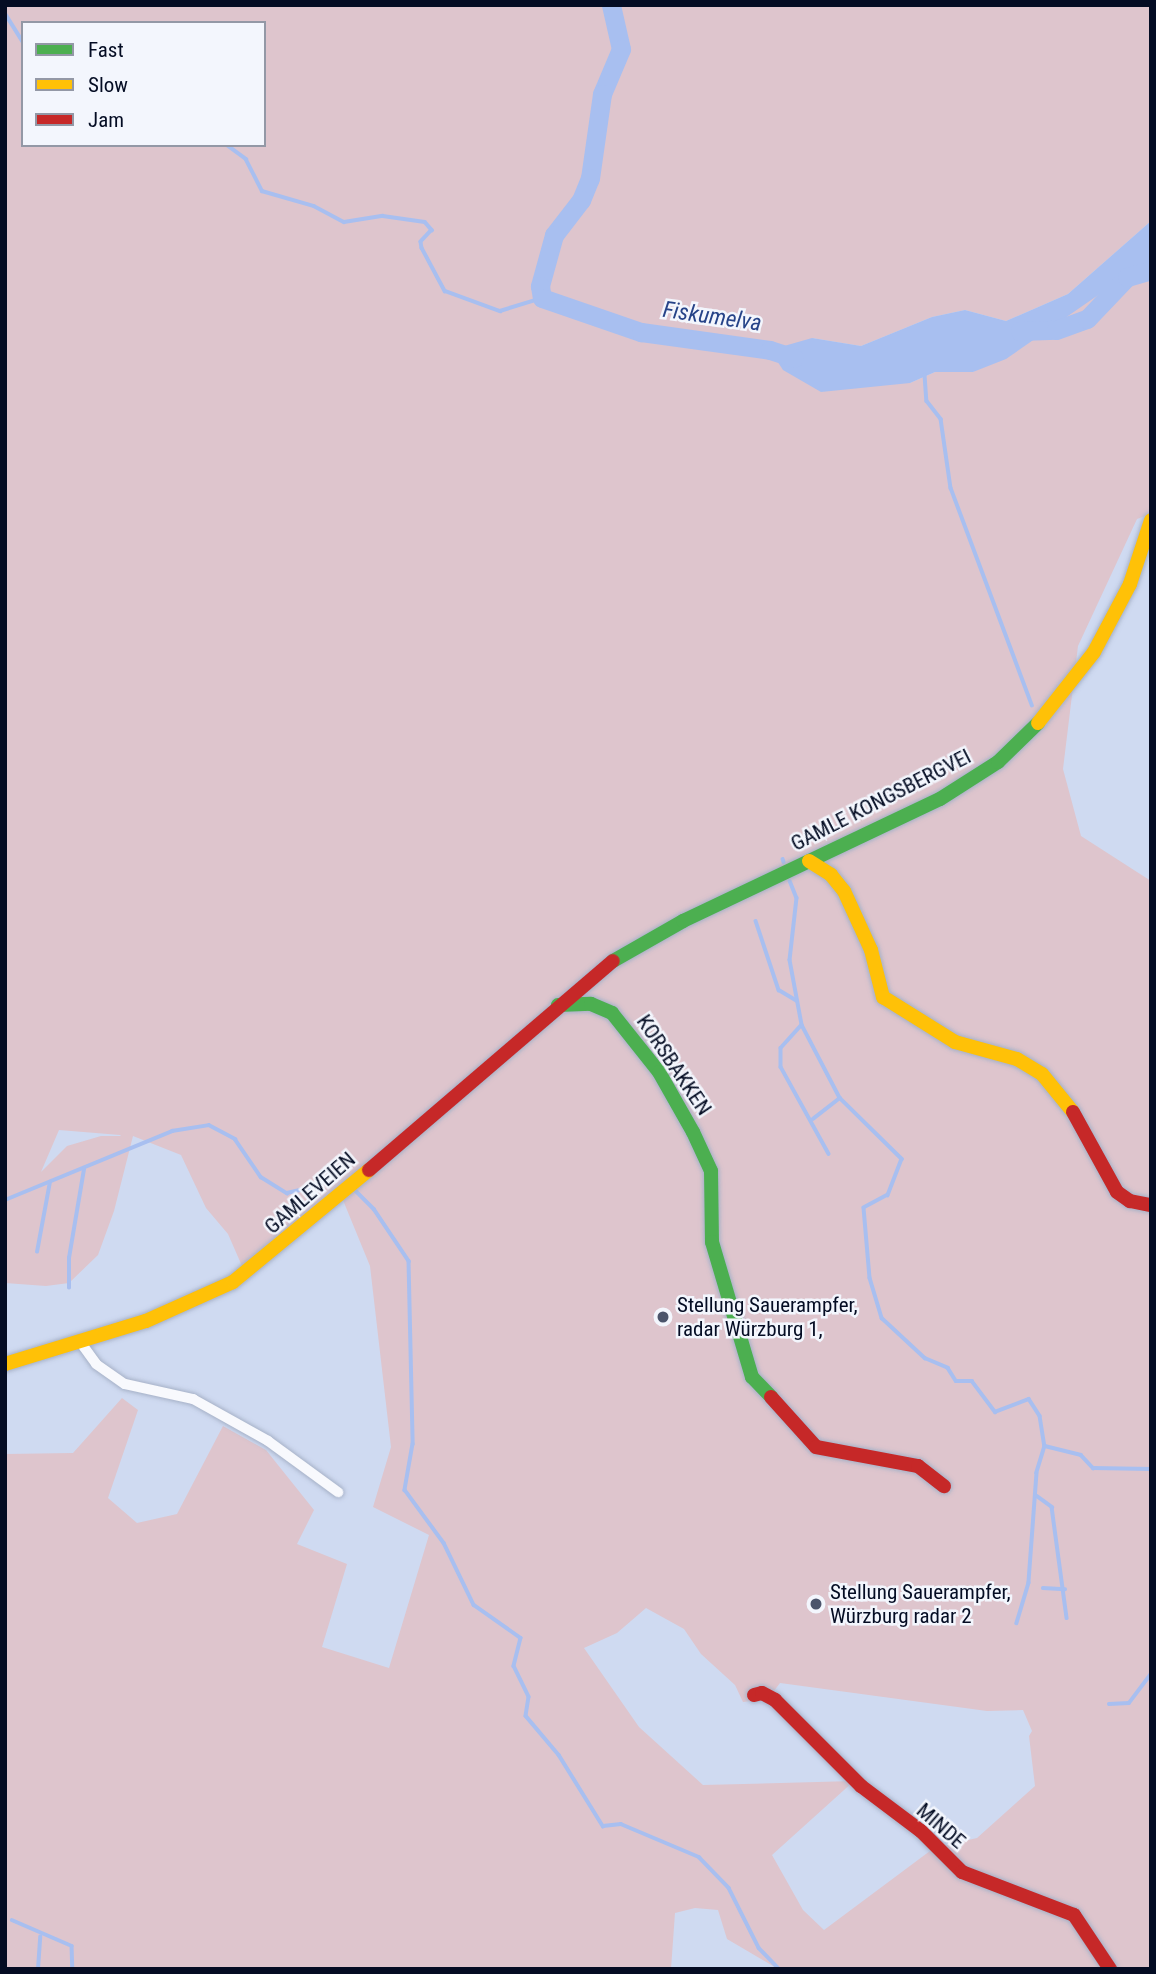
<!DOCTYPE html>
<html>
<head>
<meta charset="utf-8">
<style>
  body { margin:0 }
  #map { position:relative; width:1156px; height:1974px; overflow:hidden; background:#cfdaf1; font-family:"Roboto Condensed",sans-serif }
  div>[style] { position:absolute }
  .green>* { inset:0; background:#dec5cd }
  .water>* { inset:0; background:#a8bff0 }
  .stream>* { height:3.5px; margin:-1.75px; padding:0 1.75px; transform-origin:1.75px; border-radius:1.75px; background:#a8bff0 }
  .river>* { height:19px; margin:-9.5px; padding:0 9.5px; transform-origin:9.5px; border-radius:9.5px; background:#a8bff0 }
  .roads { filter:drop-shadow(0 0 2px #a6b1c7) drop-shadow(0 0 2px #a6b1c7) }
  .street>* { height:10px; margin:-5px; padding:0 5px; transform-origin:5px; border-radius:5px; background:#f8f9fd }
  .fast>* { height:14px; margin:-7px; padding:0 7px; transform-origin:7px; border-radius:7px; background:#4caf50 }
  .slow>* { height:14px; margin:-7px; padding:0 7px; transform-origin:7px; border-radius:7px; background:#ffc107 }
  .jam>* { height:14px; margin:-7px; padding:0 7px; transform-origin:7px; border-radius:7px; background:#c62828 }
  .dots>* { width:19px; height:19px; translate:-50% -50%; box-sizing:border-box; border:4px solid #f3f6fd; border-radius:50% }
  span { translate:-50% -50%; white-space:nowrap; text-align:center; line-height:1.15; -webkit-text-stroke:5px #f3f6fd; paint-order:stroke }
  .street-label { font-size:21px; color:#040c23 }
  .poi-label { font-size:21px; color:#040c23 }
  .left { translate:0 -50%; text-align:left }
  .water-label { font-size:23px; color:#264388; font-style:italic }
  .frame { position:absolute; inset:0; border:7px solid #040c23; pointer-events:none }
  .legend { position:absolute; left:21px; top:21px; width:245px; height:126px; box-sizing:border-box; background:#f3f6fd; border:2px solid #9398a6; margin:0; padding:9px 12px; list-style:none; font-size:21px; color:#040c23 }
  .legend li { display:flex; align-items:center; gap:14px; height:35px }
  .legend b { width:35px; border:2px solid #9398a6 }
</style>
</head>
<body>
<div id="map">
  <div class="green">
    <div style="clip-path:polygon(evenodd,5px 5px,1151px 5px,1151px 221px,1068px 294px,1006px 321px,965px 310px,932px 317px,861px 346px,812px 338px,910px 383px,935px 372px,973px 372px,1117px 281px,1151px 267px,1151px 514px,1137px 519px,1078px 646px,1063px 769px,1081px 836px,1151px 881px,1151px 1969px,778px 1969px,727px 1939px,718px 1910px,695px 1908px,675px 1913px,671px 1969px,5px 1969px,5px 1454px,73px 1453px,122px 1398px,138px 1410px,108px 1498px,137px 1523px,177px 1514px,223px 1426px,266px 1450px,314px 1510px,297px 1544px,347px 1564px,322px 1647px,389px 1668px,429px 1535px,373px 1507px,391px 1447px,370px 1266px,338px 1188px,242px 1266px,228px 1234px,206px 1208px,181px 1155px,133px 1136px,114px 1211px,98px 1255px,69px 1283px,46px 1286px,5px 1283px,5px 5px,23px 23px,264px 23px,264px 145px,23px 145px,23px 23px,5px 5px,59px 1130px,120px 1135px,121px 1136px,101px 1136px,67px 1146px,41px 1172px,59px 1130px,5px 5px,646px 1608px,684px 1629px,701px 1654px,735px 1685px,743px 1702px,768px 1699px,780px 1683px,987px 1711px,1023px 1710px,1032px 1731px,1029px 1736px,1035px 1786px,977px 1838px,934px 1848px,824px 1930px,803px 1910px,772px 1855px,854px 1781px,703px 1785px,639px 1727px,584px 1648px,617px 1633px,646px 1608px)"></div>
  </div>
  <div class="water">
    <div style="clip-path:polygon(1151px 221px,1151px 267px,1117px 282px,1006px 359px,973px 372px,935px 372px,910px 383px,821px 392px,783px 370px,770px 350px,812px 338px,861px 346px,932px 317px,965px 310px,1006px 321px,1068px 294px)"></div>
  </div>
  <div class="stream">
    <div style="left:5px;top:13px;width:34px;rotate:58deg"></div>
    <div style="left:227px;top:145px;width:24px;rotate:36deg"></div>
    <div style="left:246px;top:159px;width:36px;rotate:63deg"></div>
    <div style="left:262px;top:191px;width:54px;rotate:16.1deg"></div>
    <div style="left:314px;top:206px;width:34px;rotate:28deg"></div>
    <div style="left:344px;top:222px;width:39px;rotate:-9deg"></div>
    <div style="left:383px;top:216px;width:42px;rotate:8.1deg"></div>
    <div style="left:425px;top:222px;width:11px;rotate:49deg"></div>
    <div style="left:432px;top:230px;width:16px;rotate:133deg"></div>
    <div style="left:421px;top:242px;width:6px;rotate:81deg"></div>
    <div style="left:422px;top:248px;width:49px;rotate:61.9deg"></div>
    <div style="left:445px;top:291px;width:59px;rotate:20deg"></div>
    <div style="left:500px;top:311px;width:44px;rotate:-17.2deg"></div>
    <div style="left:925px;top:375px;width:26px;rotate:86deg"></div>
    <div style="left:927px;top:401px;width:23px;rotate:52deg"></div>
    <div style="left:941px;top:419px;width:70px;rotate:81.8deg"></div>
    <div style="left:951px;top:488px;width:232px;rotate:69.5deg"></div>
    <div style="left:783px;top:859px;width:3px;rotate:72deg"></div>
    <div style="left:790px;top:881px;width:18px;rotate:68deg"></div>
    <div style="left:797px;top:898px;width:62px;rotate:96.4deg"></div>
    <div style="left:790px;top:960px;width:66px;rotate:79.5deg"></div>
    <div style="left:802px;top:1025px;width:82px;rotate:62.5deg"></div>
    <div style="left:840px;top:1098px;width:87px;rotate:44.5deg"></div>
    <div style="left:902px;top:1159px;width:39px;rotate:111deg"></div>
    <div style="left:888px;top:1195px;width:27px;rotate:152deg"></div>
    <div style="left:864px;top:1208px;width:70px;rotate:85.1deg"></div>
    <div style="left:870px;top:1278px;width:42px;rotate:73.3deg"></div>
    <div style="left:882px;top:1318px;width:59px;rotate:42.9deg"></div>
    <div style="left:925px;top:1358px;width:25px;rotate:23deg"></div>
    <div style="left:948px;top:1368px;width:15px;rotate:58deg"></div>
    <div style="left:956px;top:1381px;width:16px"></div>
    <div style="left:972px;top:1381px;width:39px;rotate:53deg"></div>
    <div style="left:995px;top:1412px;width:36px;rotate:-21deg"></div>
    <div style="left:1029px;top:1399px;width:20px;rotate:57deg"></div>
    <div style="left:1040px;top:1416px;width:30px;rotate:81deg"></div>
    <div style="left:1045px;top:1446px;width:28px;rotate:107deg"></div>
    <div style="left:1037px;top:1473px;width:110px;rotate:94.2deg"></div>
    <div style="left:1029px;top:1583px;width:42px;rotate:106.7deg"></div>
    <div style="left:756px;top:921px;width:73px;rotate:71.6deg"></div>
    <div style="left:779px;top:990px;width:21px;rotate:31deg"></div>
    <div style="left:802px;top:1025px;width:31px;rotate:132deg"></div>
    <div style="left:781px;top:1048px;width:19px;rotate:90deg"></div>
    <div style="left:781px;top:1067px;width:99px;rotate:61.1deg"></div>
    <div style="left:813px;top:1119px;width:34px;rotate:-38deg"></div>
    <div style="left:353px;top:1188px;width:30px;rotate:45deg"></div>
    <div style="left:374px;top:1209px;width:63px;rotate:56.1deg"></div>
    <div style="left:409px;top:1261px;width:183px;rotate:88.7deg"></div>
    <div style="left:413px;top:1444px;width:47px;rotate:99.9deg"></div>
    <div style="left:405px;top:1490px;width:66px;rotate:53.7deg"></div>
    <div style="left:444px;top:1543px;width:69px;rotate:64.2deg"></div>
    <div style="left:474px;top:1605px;width:57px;rotate:35.1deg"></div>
    <div style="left:521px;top:1638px;width:29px;rotate:104deg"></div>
    <div style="left:514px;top:1666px;width:34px;rotate:64deg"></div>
    <div style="left:529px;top:1697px;width:19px;rotate:99deg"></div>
    <div style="left:526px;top:1716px;width:51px;rotate:49.8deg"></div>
    <div style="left:559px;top:1755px;width:84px;rotate:58.2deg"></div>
    <div style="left:603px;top:1826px;width:18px;rotate:-6deg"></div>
    <div style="left:621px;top:1824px;width:85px;rotate:22.9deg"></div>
    <div style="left:699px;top:1857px;width:43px;rotate:45.9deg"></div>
    <div style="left:729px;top:1888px;width:67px;rotate:63.4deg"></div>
    <div style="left:759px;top:1948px;width:29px;rotate:46deg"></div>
    <div style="left:5px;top:1200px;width:181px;rotate:-22.4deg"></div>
    <div style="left:172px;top:1131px;width:37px;rotate:-9deg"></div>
    <div style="left:209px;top:1125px;width:30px;rotate:28deg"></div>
    <div style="left:235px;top:1139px;width:46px;rotate:55.6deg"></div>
    <div style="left:261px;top:1177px;width:31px;rotate:32deg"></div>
    <div style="left:287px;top:1193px;width:26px;rotate:-13deg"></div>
    <div style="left:37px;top:1252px;width:71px;rotate:-79.5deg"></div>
    <div style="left:69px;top:1288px;width:30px;rotate:-90deg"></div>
    <div style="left:69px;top:1258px;width:90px;rotate:-80.4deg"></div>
    <div style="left:1045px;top:1446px;width:37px;rotate:14deg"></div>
    <div style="left:1081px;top:1455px;width:18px;rotate:47deg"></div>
    <div style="left:1093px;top:1468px;width:58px;rotate:1deg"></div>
    <div style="left:1037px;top:1496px;width:19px;rotate:36deg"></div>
    <div style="left:1052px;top:1507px;width:112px;rotate:82.3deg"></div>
    <div style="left:1043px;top:1588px;width:22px;rotate:3deg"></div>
    <div style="left:1109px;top:1704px;width:20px;rotate:-3deg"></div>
    <div style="left:1129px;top:1703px;width:36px;rotate:-53deg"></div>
    <div style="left:12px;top:1920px;width:65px;rotate:23.4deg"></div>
    <div style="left:72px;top:1946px;width:23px;rotate:88deg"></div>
    <div style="left:38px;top:1969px;width:32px;rotate:-86deg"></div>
  </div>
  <div class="river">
    <div style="left:611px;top:5px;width:45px;rotate:77.2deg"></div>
    <div style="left:621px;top:49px;width:49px;rotate:112.9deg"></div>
    <div style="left:602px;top:94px;width:85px;rotate:98.1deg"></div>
    <div style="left:590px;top:178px;width:24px;rotate:112deg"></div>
    <div style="left:581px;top:200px;width:44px;rotate:127.6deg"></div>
    <div style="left:554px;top:235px;width:53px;rotate:105.4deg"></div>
    <div style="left:540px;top:286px;width:12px;rotate:81deg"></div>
    <div style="left:542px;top:298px;width:105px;rotate:19deg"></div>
    <div style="left:641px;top:332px;width:130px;rotate:7.9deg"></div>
    <div style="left:770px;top:350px;width:25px;rotate:18deg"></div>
    <div style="left:1020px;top:331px;width:36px;rotate:-2deg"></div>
    <div style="left:1056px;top:330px;width:33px;rotate:-20deg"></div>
    <div style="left:1087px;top:319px;width:58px;rotate:-46.4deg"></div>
    <div style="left:1127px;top:277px;width:25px;rotate:-16deg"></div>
  </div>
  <div class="roads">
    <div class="street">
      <div style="left:81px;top:1343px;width:26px;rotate:54deg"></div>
      <div style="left:96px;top:1364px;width:35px;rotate:35deg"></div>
      <div style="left:125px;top:1384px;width:70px;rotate:12.4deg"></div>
      <div style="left:193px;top:1399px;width:86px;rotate:29.2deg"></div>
      <div style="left:268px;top:1441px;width:87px;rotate:36.1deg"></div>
    </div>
    <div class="fast">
      <div style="left:613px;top:961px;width:81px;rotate:-29.7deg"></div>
      <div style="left:683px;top:921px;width:284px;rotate:-25.4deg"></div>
      <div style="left:940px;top:799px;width:69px;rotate:-32.5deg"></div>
      <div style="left:998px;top:762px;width:56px;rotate:-44.3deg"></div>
      <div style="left:558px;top:1005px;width:33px;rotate:-2deg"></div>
      <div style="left:591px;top:1004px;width:23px;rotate:23deg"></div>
      <div style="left:612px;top:1013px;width:75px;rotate:51.5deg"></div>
      <div style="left:659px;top:1072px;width:69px;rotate:60.5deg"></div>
      <div style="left:693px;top:1132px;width:43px;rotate:65.2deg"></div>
      <div style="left:711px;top:1171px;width:71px;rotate:89.2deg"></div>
      <div style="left:712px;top:1242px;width:141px;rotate:73.5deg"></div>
      <div style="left:752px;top:1377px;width:28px;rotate:46deg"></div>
    </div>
    <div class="slow">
      <div style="left:1038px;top:723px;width:90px;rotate:-51.7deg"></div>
      <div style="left:1094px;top:652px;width:77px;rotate:-62.1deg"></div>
      <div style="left:1130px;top:584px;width:67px;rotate:-71.8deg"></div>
      <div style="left:809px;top:861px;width:26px;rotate:32deg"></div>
      <div style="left:831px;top:875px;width:21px;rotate:51deg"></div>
      <div style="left:844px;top:891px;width:65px;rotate:65.4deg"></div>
      <div style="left:871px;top:950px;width:49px;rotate:75.7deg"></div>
      <div style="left:883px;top:997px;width:85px;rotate:32deg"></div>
      <div style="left:955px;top:1042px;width:64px;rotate:15.3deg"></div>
      <div style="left:1017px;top:1059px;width:29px;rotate:31deg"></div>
      <div style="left:1042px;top:1074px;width:49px;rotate:50.8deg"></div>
      <div style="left:5px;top:1364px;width:147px;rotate:-17deg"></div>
      <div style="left:146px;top:1321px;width:95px;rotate:-24.1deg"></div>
      <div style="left:233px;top:1282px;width:176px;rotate:-39.5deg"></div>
    </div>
    <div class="jam">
      <div style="left:1073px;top:1112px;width:91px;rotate:61.2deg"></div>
      <div style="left:1117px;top:1192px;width:16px;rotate:35deg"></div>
      <div style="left:1130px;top:1201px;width:21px;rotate:11deg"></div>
      <div style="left:369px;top:1170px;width:321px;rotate:-40.6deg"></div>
      <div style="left:771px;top:1397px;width:67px;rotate:48deg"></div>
      <div style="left:816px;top:1447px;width:104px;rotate:10.6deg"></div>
      <div style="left:918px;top:1466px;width:33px;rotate:38deg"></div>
      <div style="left:754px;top:1695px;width:8px;rotate:-14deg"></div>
      <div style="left:762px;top:1693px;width:15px;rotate:28deg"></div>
      <div style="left:775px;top:1700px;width:122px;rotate:45deg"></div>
      <div style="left:861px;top:1786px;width:75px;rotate:36.9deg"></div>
      <div style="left:921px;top:1831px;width:58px;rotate:45deg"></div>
      <div style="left:962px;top:1872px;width:120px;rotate:21deg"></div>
      <div style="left:1074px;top:1915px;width:65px;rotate:56.3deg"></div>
    </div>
  </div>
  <div class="dots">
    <div style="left:663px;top:1317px;background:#4b546b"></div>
    <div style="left:816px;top:1604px;background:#4b546b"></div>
  </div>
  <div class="street-label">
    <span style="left:881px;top:800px;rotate:-27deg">GAMLE KONGSBERGVEI</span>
    <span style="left:674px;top:1065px;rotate:56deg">KORSBAKKEN</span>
    <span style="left:310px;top:1193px;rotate:-41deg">GAMLEVEIEN</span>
    <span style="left:941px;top:1826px;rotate:41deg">MINDE</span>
  </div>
  <div class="poi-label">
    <span class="left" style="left:677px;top:1317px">Stellung Sauerampfer,<br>radar Würzburg 1,</span>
    <span class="left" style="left:830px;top:1604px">Stellung Sauerampfer,<br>Würzburg radar 2</span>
  </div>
  <div class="water-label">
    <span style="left:712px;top:317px;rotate:8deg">Fiskumelva</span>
  </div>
  <div class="frame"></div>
  <ul class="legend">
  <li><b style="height:9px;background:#4caf50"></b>Fast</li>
  <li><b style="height:9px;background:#ffc107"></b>Slow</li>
  <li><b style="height:9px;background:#c62828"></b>Jam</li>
  </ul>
</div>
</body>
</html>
